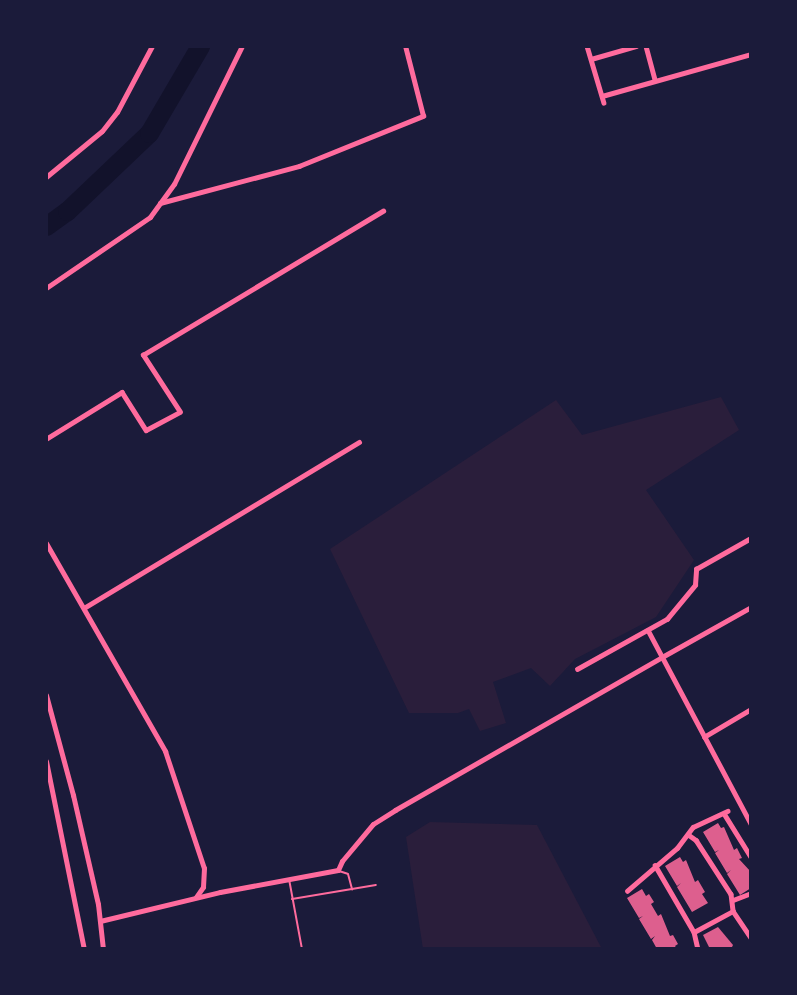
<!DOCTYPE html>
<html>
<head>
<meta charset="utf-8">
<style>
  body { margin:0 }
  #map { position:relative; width:797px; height:995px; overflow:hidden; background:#1b1b3a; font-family:"Noto Serif",serif }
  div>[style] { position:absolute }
  .green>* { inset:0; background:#2a1e3b }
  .river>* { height:19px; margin:-9.5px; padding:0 9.5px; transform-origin:9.5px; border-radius:9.5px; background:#12122b }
  .building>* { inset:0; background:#dd5f8e }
  .service>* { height:2px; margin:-1px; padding:0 1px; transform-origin:1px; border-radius:1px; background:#ff6b9d }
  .minor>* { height:4.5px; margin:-2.25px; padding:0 2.25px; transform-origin:2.25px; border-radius:2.25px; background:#ff6b9d }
  .tertiary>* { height:5px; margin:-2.5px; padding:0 2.5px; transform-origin:2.5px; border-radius:2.5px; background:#ff6b9d }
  span { translate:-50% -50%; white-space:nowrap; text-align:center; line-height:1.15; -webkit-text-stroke:5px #1b1b3a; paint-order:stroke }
  .frame { position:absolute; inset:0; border:48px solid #1b1b3a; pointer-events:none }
</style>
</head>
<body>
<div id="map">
  <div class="green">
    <div style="clip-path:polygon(721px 397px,739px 430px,646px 490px,694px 560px,656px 617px,575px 659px,550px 686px,531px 668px,493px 682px,506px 723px,480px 731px,469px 709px,458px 713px,409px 713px,330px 549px,556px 400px,582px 435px)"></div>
    <div style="clip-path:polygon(430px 822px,537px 825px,602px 949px,423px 949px,406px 837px)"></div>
  </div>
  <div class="river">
    <div style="left:46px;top:226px;width:26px;rotate:-36deg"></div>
    <div style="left:67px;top:211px;width:113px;rotate:-43.6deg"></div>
    <div style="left:149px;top:133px;width:101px;rotate:-59.6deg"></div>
  </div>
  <div class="building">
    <div style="clip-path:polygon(718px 823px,721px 828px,724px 827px,734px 850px,737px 848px,742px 858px,739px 859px,751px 872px,751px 888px,740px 895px,727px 874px,731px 870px,727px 873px,715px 853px,719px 850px,715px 852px,703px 832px)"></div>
    <div style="clip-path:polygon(680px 857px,683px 862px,686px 860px,695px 882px,698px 880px,705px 892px,702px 894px,708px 903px,692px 912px,677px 887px,681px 883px,677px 886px,665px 866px)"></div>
    <div style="clip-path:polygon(642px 889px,646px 896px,649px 894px,654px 902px,651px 904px,658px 916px,661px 914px,670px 936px,673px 935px,678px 944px,675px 946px,677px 949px,657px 949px,652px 940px,655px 936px,651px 939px,639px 919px,643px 916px,639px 918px,627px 898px)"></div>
    <div style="clip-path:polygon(718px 927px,733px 945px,731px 949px,710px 949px,703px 935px)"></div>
  </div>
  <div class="service">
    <div style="left:339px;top:871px;width:9px;rotate:18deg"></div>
    <div style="left:348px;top:874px;width:16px;rotate:75deg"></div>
    <div style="left:289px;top:879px;width:71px;rotate:79.5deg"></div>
    <div style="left:292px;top:899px;width:85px;rotate:-9.5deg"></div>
  </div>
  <div class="minor">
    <div style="left:587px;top:46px;width:59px;rotate:73.4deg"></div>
    <div style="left:646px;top:46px;width:35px;rotate:75deg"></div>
    <div style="left:591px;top:59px;width:47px;rotate:-16.1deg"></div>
    <div style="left:602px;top:96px;width:155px;rotate:-15.7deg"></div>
    <div style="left:160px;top:203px;width:144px;rotate:-14.9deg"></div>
    <div style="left:299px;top:166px;width:134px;rotate:-22deg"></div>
    <div style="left:423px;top:116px;width:72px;rotate:-104.4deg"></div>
    <div style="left:46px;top:439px;width:89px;rotate:-31.7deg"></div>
    <div style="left:122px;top:392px;width:45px;rotate:57.7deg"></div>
    <div style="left:146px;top:430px;width:38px;rotate:-28deg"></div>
    <div style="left:180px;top:412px;width:68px;rotate:-123deg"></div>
    <div style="left:143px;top:355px;width:280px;rotate:-31deg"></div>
    <div style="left:84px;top:608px;width:321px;rotate:-31.1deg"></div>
    <div style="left:648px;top:630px;width:220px;rotate:62deg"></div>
    <div style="left:662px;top:657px;width:102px;rotate:-29.3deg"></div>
    <div style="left:577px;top:669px;width:103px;rotate:-29.1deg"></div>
    <div style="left:667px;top:619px;width:44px;rotate:-50.5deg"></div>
    <div style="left:695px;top:585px;width:16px;rotate:-86deg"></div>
    <div style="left:696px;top:569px;width:63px;rotate:-29.4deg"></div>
    <div style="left:704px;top:737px;width:55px;rotate:-30.8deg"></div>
    <div style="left:725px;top:815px;width:49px;rotate:58.2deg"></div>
    <div style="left:689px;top:835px;width:9px;rotate:36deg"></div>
    <div style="left:696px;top:840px;width:64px;rotate:57.1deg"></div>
    <div style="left:731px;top:894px;width:17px;rotate:83deg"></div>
    <div style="left:733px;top:911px;width:32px;rotate:56deg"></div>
    <div style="left:655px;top:865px;width:78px;rotate:59.8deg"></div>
    <div style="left:694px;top:932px;width:17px;rotate:77deg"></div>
    <div style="left:627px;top:891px;width:66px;rotate:-40.7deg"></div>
    <div style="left:677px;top:848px;width:26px;rotate:-53deg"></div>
    <div style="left:693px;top:827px;width:38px;rotate:-25deg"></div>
    <div style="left:733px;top:900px;width:19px;rotate:-21deg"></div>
    <div style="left:694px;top:932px;width:44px;rotate:-28.3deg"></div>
  </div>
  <div class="tertiary">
    <div style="left:46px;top:177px;width:72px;rotate:-39.4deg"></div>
    <div style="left:102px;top:131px;width:24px;rotate:-52deg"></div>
    <div style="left:117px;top:112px;width:75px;rotate:-62.1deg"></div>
    <div style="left:46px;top:288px;width:126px;rotate:-34.3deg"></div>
    <div style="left:150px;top:217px;width:41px;rotate:-54deg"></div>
    <div style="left:174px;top:184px;width:154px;rotate:-63.8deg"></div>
    <div style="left:46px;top:543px;width:240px;rotate:60.2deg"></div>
    <div style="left:165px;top:751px;width:123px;rotate:71.6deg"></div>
    <div style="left:204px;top:868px;width:19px;rotate:93deg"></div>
    <div style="left:203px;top:887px;width:12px;rotate:125deg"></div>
    <div style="left:46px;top:695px;width:104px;rotate:74.9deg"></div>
    <div style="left:73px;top:795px;width:112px;rotate:77.1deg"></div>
    <div style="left:98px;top:904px;width:45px;rotate:83.7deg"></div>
    <div style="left:46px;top:761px;width:192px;rotate:78.6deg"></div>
    <div style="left:100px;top:921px;width:123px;rotate:-13.6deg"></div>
    <div style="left:220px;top:892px;width:120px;rotate:-10.6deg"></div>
    <div style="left:338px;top:870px;width:10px;rotate:-66deg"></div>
    <div style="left:342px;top:861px;width:48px;rotate:-50deg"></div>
    <div style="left:373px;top:824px;width:26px;rotate:-32deg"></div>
    <div style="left:395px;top:810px;width:308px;rotate:-29.8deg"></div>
  </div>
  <div class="frame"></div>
</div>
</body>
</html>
